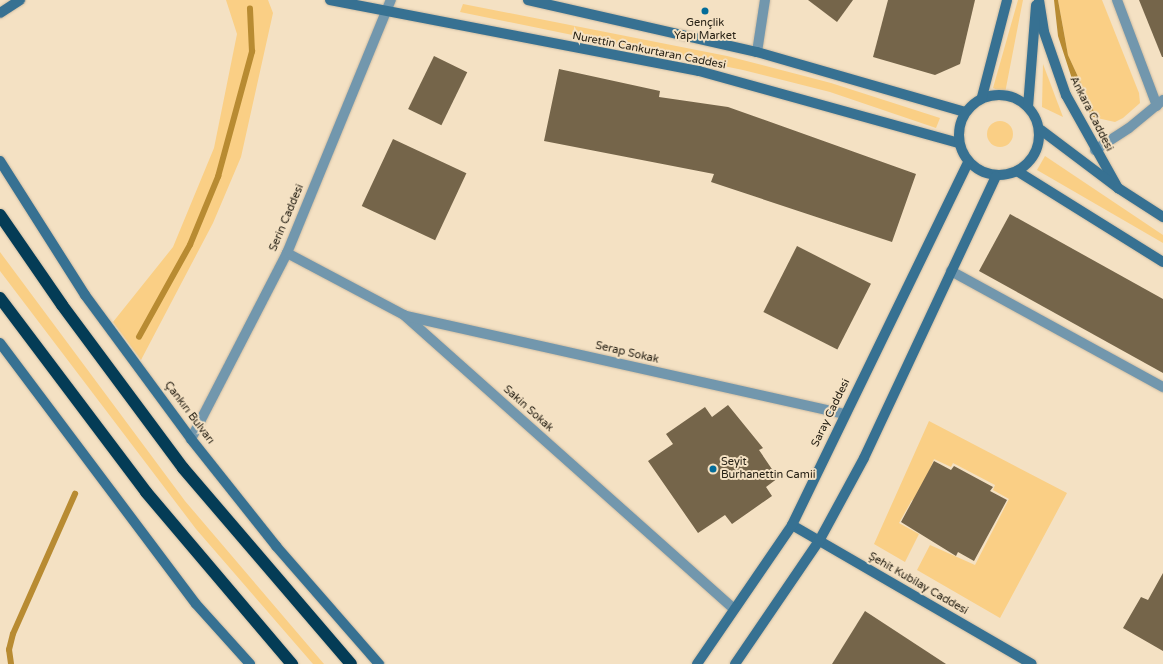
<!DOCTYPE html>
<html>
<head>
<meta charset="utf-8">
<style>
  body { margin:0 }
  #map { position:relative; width:1163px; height:664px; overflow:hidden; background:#f4e1c3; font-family:"Varela Round",sans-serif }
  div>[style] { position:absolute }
  .green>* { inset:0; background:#facf85 }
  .round { border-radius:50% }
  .water>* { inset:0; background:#b88b32 }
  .stream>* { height:5.5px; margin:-2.75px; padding:0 2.75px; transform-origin:2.75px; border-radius:2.75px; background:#b88b32 }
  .building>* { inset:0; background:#75654a; transform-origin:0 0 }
  .roads { filter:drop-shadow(0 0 1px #cfbea4) drop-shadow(0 0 1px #cfbea4) }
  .street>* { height:10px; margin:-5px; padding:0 5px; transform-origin:5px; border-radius:5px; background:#7297ad }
  .secondary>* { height:10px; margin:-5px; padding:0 5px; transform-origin:5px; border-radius:5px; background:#377192 }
  .secondary>.ring { margin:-5px; padding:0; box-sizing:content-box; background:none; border:10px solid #377192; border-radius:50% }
  .highway>* { height:12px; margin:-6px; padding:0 6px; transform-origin:6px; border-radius:6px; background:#043c56 }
  .dots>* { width:11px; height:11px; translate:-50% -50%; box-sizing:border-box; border:2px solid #f4e1c3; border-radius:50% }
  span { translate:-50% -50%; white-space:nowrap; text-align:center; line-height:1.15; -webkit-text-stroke:4px #f4e1c3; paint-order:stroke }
  .poi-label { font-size:11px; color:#272115 }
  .left { translate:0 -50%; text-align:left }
  .street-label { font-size:11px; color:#272115 }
</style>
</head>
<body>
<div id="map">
  <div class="green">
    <div style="clip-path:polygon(226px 0,268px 0,273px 13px,241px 157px,213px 223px,141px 360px,113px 322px,173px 247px,214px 148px,237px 34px)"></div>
    <div style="clip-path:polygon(1018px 0,1023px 0,1021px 10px,1005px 93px,993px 88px)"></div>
    <div style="clip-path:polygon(1058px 0,1102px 0,1139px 93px,1140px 103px,1123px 118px,1115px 122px,1097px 118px,1068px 55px)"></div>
    <div style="clip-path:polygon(463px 4px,727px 56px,831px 83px,940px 118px,936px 128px,830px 92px,743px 70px,460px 12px)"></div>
    <div style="clip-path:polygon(1043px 64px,1063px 117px,1042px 107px)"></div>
    <div class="round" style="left:987px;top:121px;width:26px;height:26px"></div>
    <div style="clip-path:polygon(1045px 156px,1163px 235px,1163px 243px,1037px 170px)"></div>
    <div style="clip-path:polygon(0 252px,185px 501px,324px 664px,313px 664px,196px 529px,0 271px)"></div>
    <div style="clip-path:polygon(929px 421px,1067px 493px,1000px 618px,917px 570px,930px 545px,975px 565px,1009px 499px,993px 490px,995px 485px,953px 463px,951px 467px,934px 459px,917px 502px,912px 500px,899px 523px,919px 534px,905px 562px,874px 544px)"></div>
  </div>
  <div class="water">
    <div style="clip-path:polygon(1054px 0,1058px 0,1068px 55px,1097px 118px,1091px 116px,1074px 85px,1058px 36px)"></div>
  </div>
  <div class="stream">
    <div style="left:139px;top:337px;width:105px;rotate:-61deg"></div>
    <div style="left:190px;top:245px;width:74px;rotate:-67.6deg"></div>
    <div style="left:218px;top:177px;width:130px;rotate:-74.8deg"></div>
    <div style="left:252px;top:52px;width:43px;rotate:-92.7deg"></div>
    <div style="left:11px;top:664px;width:14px;rotate:-98deg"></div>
    <div style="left:9px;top:650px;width:16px;rotate:-76deg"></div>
    <div style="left:13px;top:634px;width:153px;rotate:-66.1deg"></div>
  </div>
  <div class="building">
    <div style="clip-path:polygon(808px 0,853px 0,837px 22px)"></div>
    <div style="clip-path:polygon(888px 0,975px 0,960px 64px,935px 75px,873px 57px)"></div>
    <div style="clip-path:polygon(1139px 0,1163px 0,1163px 57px,1162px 57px)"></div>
    <div style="left:434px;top:56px;width:37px;height:59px;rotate:26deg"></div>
    <div style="clip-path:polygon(559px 69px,660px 91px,659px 97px,728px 107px,916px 174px,892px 242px,711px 182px,714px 174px,544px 141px)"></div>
    <div style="left:393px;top:139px;width:81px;height:74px;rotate:25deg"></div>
    <div style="clip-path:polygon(1010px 214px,1163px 299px,1163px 373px,979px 271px)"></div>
    <div style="left:797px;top:246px;width:83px;height:74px;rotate:27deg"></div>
    <div style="clip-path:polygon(728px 405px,763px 448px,759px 450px,778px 478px,766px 487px,772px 496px,732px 524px,725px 515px,698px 533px,648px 461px,673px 444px,666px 434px,705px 407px,712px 417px)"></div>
    <div style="clip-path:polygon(934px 461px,951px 470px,954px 466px,993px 487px,990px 491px,1007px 500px,974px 561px,958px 552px,956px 556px,901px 522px)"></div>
    <div style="clip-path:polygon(1163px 573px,1163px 651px,1123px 628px,1141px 597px,1148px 600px)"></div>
    <div style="clip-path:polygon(865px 611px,946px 664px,832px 664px)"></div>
  </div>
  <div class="roads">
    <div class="street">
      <div style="left:1117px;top:0;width:113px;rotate:69.3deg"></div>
      <div style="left:757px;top:52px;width:53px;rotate:-81.3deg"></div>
      <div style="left:1095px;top:150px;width:40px;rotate:-32.9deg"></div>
      <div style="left:1129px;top:128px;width:44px;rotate:-39.5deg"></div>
      <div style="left:287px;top:253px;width:132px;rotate:27.9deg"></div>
      <div style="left:404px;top:315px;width:442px;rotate:41.7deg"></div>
      <div style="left:951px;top:271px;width:242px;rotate:28.7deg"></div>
      <div style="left:406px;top:316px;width:449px;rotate:12.6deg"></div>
      <div style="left:191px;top:439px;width:209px;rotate:-62.7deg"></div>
      <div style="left:287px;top:253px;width:274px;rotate:-67.7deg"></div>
    </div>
    <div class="secondary">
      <div style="left:330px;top:0;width:376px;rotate:10.9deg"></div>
      <div style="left:699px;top:71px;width:270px;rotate:15.5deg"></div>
      <div style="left:528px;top:0;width:235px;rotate:12.8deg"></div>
      <div style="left:757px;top:52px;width:216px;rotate:16.1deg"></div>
      <div style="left:1039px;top:0;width:32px;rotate:81deg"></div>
      <div style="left:1044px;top:32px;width:67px;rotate:70.8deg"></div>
      <div style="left:1066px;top:95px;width:107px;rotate:60.8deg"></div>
      <div style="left:0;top:13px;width:24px;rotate:-33deg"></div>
      <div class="ring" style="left:959px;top:95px;width:70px;height:70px"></div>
      <div style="left:982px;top:97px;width:100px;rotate:-75.5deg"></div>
      <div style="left:1028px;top:107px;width:102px;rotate:-85.5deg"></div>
      <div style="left:1041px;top:130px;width:96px;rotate:37deg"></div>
      <div style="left:1118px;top:188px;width:54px;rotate:32.8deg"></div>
      <div style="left:0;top:161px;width:159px;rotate:57.6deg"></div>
      <div style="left:85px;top:295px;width:179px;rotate:53.6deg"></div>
      <div style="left:191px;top:439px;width:137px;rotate:51.5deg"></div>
      <div style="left:276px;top:546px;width:157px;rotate:48.9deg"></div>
      <div style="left:1017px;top:171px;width:172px;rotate:31.9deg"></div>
      <div style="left:0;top:343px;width:326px;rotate:53.1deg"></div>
      <div style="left:196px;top:604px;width:81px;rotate:48deg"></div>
      <div style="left:792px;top:525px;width:277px;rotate:30.1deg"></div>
      <div style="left:697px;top:664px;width:168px;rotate:-55.6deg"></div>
      <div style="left:792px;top:525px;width:403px;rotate:-64.1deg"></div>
      <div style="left:735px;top:664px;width:149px;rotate:-55.7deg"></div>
      <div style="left:819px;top:541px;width:94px;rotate:-61.5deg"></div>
      <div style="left:864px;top:458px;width:311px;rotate:-64.9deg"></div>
    </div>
    <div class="highway">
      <div style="left:0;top:215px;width:109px;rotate:55.4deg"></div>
      <div style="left:62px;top:305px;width:203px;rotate:53.4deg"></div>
      <div style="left:183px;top:468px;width:258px;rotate:49.4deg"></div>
      <div style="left:0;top:298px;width:243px;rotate:53deg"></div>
      <div style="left:146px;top:492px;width:226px;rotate:49.7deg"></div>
    </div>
  </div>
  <div class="dots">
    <div style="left:705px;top:11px;background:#036c99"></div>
    <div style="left:713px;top:469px;background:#036c99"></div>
  </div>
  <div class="poi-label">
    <span style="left:705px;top:30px">Gençlik<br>Yapı Market</span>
    <span class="left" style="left:721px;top:469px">Seyit<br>Burhanettin Camii</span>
  </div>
  <div class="street-label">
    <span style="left:649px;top:51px;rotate:11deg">Nurettin Cankurtaran Caddesi</span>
    <span style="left:1091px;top:114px;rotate:63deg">Ankara Caddesi</span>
    <span style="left:287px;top:218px;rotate:-67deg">Serin Caddesi</span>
    <span style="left:627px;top:353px;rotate:13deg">Serap Sokak</span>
    <span style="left:528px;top:409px;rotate:42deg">Sakin Sokak</span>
    <span style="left:189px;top:413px;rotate:53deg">Çankırı Bulvarı</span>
    <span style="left:831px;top:413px;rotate:-64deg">Saray Caddesi</span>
    <span style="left:918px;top:584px;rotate:30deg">Şehit Kubilay Caddesi</span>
  </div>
</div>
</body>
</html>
